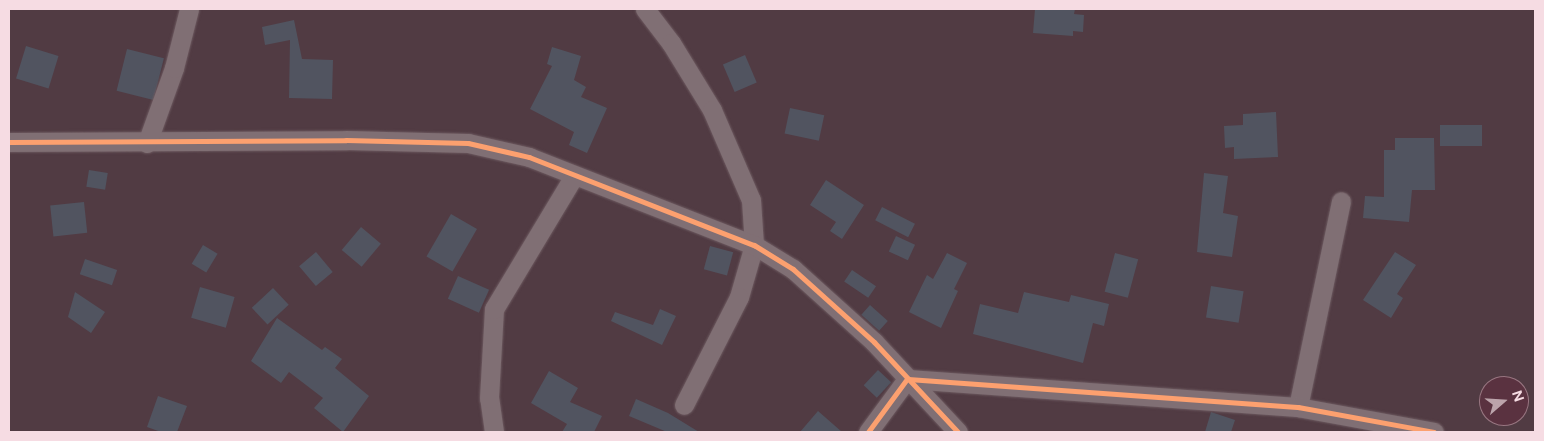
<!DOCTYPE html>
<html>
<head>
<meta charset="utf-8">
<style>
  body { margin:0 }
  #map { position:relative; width:1544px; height:441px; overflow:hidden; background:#513b43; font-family:Figtree,sans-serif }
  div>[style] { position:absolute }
  .building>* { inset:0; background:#515460; transform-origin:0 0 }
  .roads { filter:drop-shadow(0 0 1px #6c595f) drop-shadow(0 0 1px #6c595f) }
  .minor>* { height:19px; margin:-9.5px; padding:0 9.5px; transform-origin:9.5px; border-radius:9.5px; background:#806f74 }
  .cycleway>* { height:5px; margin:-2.5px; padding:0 2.5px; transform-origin:2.5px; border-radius:2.5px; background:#fca06f }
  span { translate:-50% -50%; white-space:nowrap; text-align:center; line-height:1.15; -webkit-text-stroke:4px #5a3240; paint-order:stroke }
  .frame { position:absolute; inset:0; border:10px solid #f6dce3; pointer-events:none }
  .north { position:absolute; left:1479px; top:376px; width:50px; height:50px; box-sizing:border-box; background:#5a3240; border:1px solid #987681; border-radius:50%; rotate:71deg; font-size:14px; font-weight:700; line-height:20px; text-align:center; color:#f6dce3 }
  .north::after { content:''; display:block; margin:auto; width:18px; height:22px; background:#bca4ab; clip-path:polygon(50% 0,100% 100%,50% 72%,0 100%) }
</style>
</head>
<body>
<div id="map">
  <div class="building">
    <div style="clip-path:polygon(1035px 9px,1075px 9px,1074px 14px,1084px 15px,1083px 32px,1073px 31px,1073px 36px,1033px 33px)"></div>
    <div style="clip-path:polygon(294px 20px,302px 59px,333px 60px,332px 99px,289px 98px,290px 40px,265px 45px,262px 27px)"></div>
    <div style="left:26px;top:46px;width:34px;height:34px;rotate:17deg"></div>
    <div style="clip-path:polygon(552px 47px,581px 56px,574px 80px,586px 87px,581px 97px,607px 108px,587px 153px,569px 145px,574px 132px,530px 109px,552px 66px,547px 64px)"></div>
    <div style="left:127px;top:49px;width:38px;height:43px;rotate:14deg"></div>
    <div style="left:745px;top:55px;width:30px;height:24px;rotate:67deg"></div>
    <div style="left:790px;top:108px;width:35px;height:26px;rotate:12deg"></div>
    <div style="clip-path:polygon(1276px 112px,1278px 157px,1234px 159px,1234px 147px,1225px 148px,1224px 126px,1243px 125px,1243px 114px)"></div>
    <div style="left:1482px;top:125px;width:21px;height:42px;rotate:90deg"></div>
    <div style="clip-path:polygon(1395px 138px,1434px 138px,1435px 190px,1412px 190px,1409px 222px,1363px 218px,1365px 196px,1384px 197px,1384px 150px,1395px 150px)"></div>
    <div style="left:89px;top:170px;width:19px;height:17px;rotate:9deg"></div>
    <div style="clip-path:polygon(1204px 173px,1228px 176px,1223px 213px,1238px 216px,1232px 257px,1197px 252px)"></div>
    <div style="clip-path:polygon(826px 180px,864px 205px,842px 239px,830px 231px,836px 222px,810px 205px)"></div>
    <div style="left:84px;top:202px;width:31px;height:34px;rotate:84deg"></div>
    <div style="left:882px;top:207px;width:37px;height:15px;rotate:27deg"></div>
    <div style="left:451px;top:214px;width:30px;height:49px;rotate:30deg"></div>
    <div style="left:361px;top:227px;width:26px;height:30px;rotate:40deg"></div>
    <div style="left:896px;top:236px;width:21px;height:17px;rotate:25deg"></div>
    <div style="left:203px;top:245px;width:17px;height:22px;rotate:31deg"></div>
    <div style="left:710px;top:246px;width:24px;height:24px;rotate:15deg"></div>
    <div style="left:316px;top:252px;width:26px;height:22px;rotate:50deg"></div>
    <div style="clip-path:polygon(1395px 252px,1416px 265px,1397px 294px,1403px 298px,1391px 318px,1363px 300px)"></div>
    <div style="clip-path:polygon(947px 253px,967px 263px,954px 289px,958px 291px,941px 328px,909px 312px,927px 275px,933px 279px)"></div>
    <div style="left:1115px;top:253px;width:24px;height:40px;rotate:15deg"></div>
    <div style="left:85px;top:259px;width:34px;height:16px;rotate:19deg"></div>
    <div style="left:852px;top:270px;width:29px;height:14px;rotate:34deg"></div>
    <div style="left:458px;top:276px;width:34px;height:25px;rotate:24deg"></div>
    <div style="left:1211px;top:286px;width:33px;height:32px;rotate:9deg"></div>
    <div style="left:200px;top:287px;width:36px;height:32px;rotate:16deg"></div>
    <div style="left:273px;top:288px;width:23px;height:29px;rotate:47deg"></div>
    <div style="clip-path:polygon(75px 292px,105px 312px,91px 333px,68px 317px)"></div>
    <div style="clip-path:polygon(1024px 292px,1069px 302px,1071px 295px,1109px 304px,1104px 326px,1093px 323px,1083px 363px,973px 334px,980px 304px,1018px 313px)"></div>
    <div style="left:870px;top:305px;width:24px;height:13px;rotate:42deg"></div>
    <div style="clip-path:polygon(660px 309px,676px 316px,662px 345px,611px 321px,615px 312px,653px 325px)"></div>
    <div style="clip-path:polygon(277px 318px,322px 350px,325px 347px,342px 359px,335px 368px,369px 396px,343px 432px,314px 408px,323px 398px,289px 372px,281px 383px,251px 361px)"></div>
    <div style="left:878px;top:370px;width:18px;height:21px;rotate:43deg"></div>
    <div style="clip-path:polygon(549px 371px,578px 388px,570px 402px,602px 416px,594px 432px,562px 432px,567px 424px,531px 403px)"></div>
    <div style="clip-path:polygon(158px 396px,187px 406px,177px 432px,161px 432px,147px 427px)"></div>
    <div style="clip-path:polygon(636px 399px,668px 413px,699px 432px,667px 432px,629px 416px)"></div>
    <div style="clip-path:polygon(818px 411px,842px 432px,800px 432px)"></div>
    <div style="clip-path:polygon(1211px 412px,1235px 420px,1231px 432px,1205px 432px)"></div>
  </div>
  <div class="roads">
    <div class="minor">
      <div style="left:645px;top:9px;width:43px;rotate:52.6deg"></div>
      <div style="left:671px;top:43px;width:79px;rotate:58.5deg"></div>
      <div style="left:712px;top:110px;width:98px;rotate:66.6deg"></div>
      <div style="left:751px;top:200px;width:45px;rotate:86.2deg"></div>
      <div style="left:754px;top:245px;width:54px;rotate:106.1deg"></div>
      <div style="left:739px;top:297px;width:121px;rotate:117deg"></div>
      <div style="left:9px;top:142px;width:337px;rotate:-0.3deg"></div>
      <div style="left:346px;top:140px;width:122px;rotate:1.4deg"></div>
      <div style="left:468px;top:143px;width:63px;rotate:12.9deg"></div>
      <div style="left:529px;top:157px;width:242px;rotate:21.4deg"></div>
      <div style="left:754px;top:245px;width:46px;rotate:31.6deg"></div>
      <div style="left:793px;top:269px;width:109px;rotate:42deg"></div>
      <div style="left:874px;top:342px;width:123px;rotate:47deg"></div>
      <div style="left:147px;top:143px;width:80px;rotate:-70.2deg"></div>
      <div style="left:174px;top:68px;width:61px;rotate:-75.7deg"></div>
      <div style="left:1298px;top:407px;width:210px;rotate:-78.2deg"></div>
      <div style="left:494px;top:432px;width:34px;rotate:-98deg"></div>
      <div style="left:489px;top:398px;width:89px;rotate:-86.8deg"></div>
      <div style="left:494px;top:309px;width:155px;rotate:-59deg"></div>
      <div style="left:868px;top:432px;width:66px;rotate:-53.7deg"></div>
      <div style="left:907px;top:379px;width:392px;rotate:4.1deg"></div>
      <div style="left:1298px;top:407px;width:138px;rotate:10.4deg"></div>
    </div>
  </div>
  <div class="cycleway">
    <div style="left:9px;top:142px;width:337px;rotate:-0.3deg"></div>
    <div style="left:346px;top:140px;width:122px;rotate:1.4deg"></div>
    <div style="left:468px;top:143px;width:63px;rotate:12.9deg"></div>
    <div style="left:529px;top:157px;width:242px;rotate:21.4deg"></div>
    <div style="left:754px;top:245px;width:46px;rotate:31.6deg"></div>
    <div style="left:793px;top:269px;width:109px;rotate:42deg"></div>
    <div style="left:874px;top:342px;width:123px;rotate:47deg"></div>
    <div style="left:868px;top:432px;width:66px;rotate:-53.7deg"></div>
    <div style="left:907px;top:379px;width:392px;rotate:4.1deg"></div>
    <div style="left:1298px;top:407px;width:138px;rotate:10.4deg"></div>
  </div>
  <div class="frame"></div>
  <div class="north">N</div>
</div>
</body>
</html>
